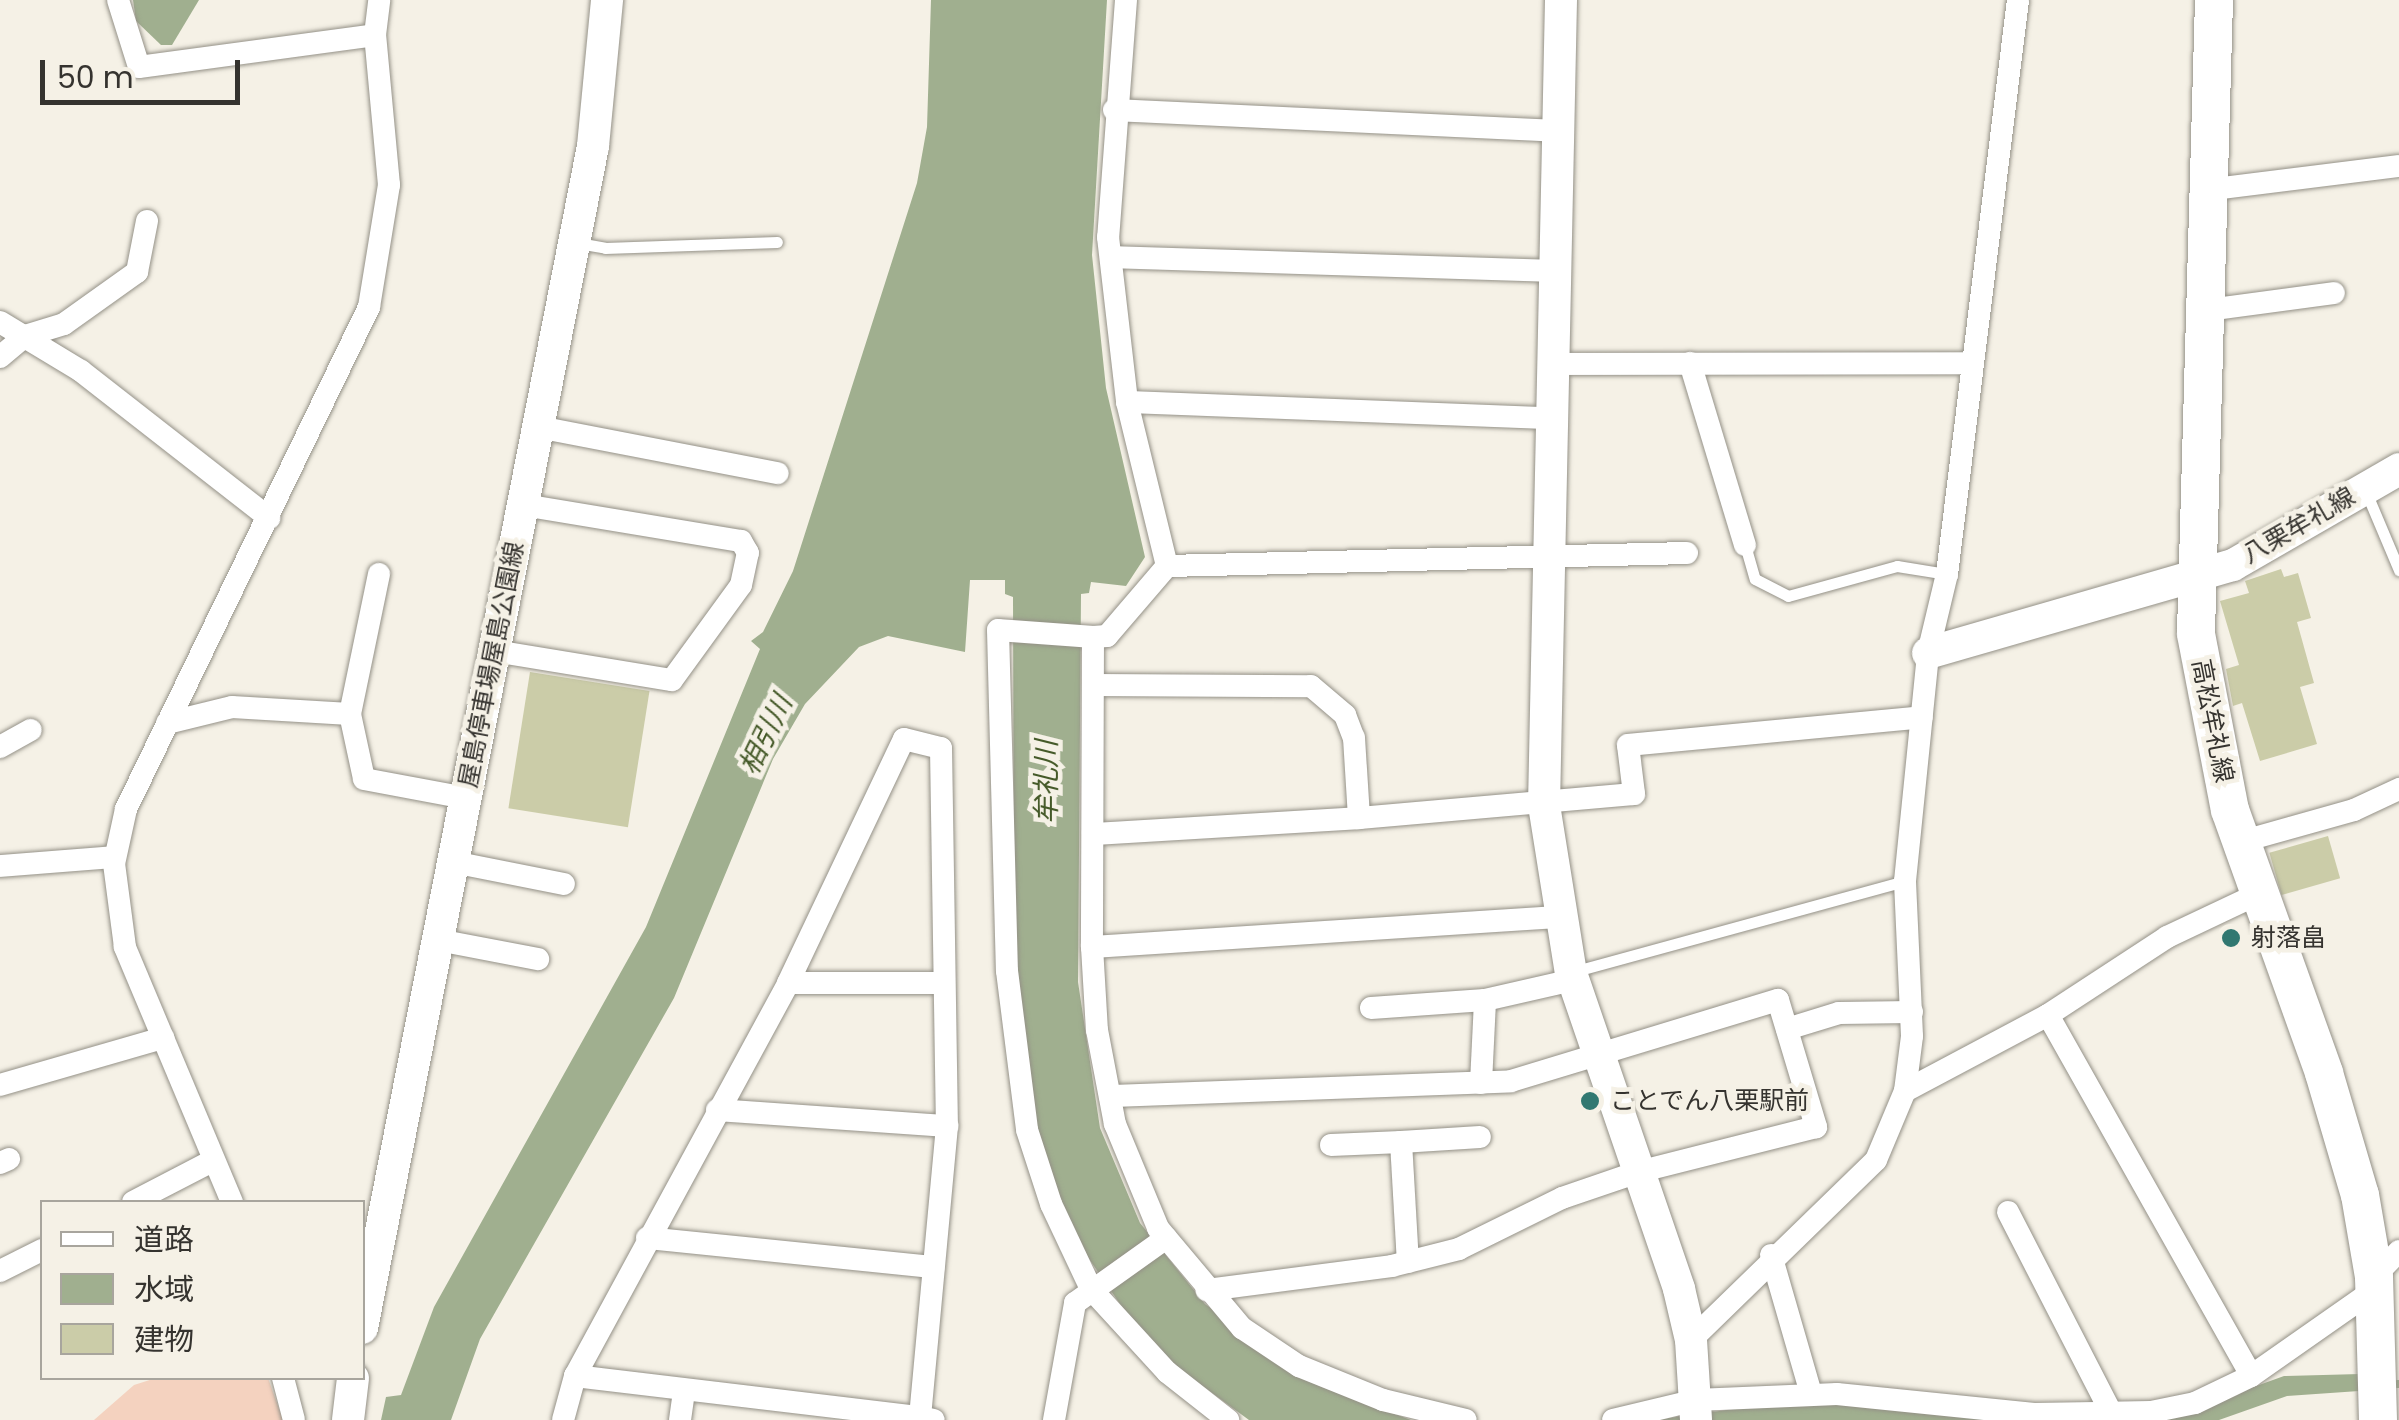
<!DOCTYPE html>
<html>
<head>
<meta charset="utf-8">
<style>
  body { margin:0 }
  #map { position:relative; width:2399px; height:1420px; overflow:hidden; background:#f5f1e6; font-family:Poppins,"Noto Sans JP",sans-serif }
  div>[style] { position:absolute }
  .green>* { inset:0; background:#f4d2bf }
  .water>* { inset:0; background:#a0af8f }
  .stream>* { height:8px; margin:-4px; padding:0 4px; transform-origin:4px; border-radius:4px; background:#a0af8f }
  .building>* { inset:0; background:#cbcca8; transform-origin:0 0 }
  .roads { filter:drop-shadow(0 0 2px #949187) drop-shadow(0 0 2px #949187) }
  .lane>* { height:11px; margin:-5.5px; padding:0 5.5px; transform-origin:5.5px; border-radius:5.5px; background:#fff }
  .street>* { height:22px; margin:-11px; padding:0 11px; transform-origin:11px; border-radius:11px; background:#fff }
  .secondary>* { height:32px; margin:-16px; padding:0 16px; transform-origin:16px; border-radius:16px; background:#fff }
  .primary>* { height:38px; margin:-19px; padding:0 19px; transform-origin:19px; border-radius:19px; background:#fff }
  .dots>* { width:28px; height:28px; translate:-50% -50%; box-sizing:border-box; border:5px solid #f5f1e6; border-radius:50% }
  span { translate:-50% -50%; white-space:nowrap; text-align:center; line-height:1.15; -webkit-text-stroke:9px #f5f1e6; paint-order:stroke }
  .street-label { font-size:25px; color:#35332f }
  .poi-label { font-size:25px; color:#35332f }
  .left { translate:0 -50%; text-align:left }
  .water-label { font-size:28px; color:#445928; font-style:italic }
  .legend { position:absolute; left:40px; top:1200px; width:325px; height:180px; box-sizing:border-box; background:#f5f1e6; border:2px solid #a8a59d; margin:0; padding:12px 18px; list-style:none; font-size:30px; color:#35332f }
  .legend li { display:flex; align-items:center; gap:20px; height:50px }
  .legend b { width:50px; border:2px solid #a8a59d }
  .scale { position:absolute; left:40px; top:60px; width:200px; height:45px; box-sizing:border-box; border:5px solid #35332f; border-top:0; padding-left:12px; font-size:30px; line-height:35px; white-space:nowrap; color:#35332f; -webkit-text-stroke:8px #f5f1e6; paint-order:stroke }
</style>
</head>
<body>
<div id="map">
  <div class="green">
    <div style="clip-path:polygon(156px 1378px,268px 1378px,283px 1420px,94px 1420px,134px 1385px)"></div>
  </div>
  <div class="water">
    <div style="clip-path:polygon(133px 0,199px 0,172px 45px,161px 45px,136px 21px)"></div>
    <div style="clip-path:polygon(931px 0,1107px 0,1092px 255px,1106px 388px,1145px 557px,1126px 586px,1091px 582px,1089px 593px,1081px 594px,1078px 982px,1100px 1128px,1140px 1223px,1205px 1304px,1319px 1386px,1411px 1420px,1249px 1420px,1170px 1362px,1133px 1323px,1083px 1250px,1058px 1195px,1031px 1106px,1014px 931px,1013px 597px,1005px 594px,1005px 580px,970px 580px,965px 652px,888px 636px,859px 647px,805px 704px,773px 759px,674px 998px,480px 1339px,451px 1420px,381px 1420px,386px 1397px,401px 1395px,434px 1307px,646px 927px,760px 649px,751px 641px,763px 632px,793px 571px,917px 183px,927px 127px)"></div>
    <div style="clip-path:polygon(2360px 1374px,2359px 1391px,2287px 1396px,2219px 1420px,2162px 1420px,2284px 1376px)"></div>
    <div style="clip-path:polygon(1845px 1402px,1996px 1420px,1655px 1420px,1755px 1406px)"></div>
  </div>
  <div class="stream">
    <div style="left:2397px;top:1384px;width:2px"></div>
  </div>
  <div class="building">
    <div style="clip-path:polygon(2281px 569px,2284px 577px,2298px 573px,2311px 618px,2297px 622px,2314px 683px,2300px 687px,2317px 744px,2260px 761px,2242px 703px,2233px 706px,2226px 669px,2239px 665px,2220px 601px,2249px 593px,2245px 581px)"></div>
    <div style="left:530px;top:672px;width:121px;height:138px;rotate:9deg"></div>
    <div style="left:2328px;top:836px;width:44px;height:61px;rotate:74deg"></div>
  </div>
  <div class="roads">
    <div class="lane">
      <div style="left:578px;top:243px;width:27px;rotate:10deg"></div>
      <div style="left:605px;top:248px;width:172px;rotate:-2deg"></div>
      <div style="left:2366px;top:492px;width:85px;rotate:67.1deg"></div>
      <div style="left:1745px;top:545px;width:35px;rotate:74deg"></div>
      <div style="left:1755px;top:579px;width:37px;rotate:27deg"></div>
      <div style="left:1788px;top:596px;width:113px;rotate:-15.4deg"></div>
      <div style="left:1897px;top:566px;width:51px;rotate:9.1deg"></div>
      <div style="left:1572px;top:972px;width:345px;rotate:-15.3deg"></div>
    </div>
    <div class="street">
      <div style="left:118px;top:0;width:70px;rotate:72.6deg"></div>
      <div style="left:139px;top:67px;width:238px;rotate:-7.7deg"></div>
      <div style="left:1126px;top:0;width:238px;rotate:94.3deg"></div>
      <div style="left:1108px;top:237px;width:166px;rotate:83.4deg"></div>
      <div style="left:1127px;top:402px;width:169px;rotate:76.3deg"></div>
      <div style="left:1167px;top:566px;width:92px;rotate:130.6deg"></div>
      <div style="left:1107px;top:636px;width:14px;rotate:176deg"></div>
      <div style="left:1093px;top:637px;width:310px;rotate:90.2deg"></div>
      <div style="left:1092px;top:947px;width:83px;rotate:86.6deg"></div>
      <div style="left:1097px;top:1030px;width:96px;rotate:79.2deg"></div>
      <div style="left:1115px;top:1124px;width:113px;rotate:67.5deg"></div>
      <div style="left:1158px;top:1228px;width:131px;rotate:50deg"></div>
      <div style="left:1242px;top:1328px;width:69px;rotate:33.7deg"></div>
      <div style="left:1299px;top:1366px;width:91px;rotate:22deg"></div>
      <div style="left:1383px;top:1400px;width:85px;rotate:13.5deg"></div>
      <div style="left:1114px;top:110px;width:443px;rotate:2.7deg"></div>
      <div style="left:2206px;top:190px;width:194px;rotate:-7.1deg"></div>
      <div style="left:1111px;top:257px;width:442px;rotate:1.8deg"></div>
      <div style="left:2201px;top:311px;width:134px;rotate:-7.7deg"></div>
      <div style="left:0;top:322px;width:95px;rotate:31.2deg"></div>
      <div style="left:81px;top:371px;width:239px;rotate:38deg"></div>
      <div style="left:0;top:357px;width:33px;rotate:-40deg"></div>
      <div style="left:25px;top:336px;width:41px;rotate:-17.1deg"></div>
      <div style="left:64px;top:324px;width:90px;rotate:-35.5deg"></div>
      <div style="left:137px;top:272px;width:52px;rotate:-78.9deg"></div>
      <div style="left:1690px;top:363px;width:190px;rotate:73.2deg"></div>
      <div style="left:1551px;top:364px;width:422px;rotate:-0.1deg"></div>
      <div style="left:1127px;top:402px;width:422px;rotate:2.2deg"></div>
      <div style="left:538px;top:427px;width:244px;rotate:10.9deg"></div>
      <div style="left:1167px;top:566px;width:520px;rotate:-1.43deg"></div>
      <div style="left:1093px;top:637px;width:95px;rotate:-175.8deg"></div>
      <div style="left:998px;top:630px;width:341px;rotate:88.5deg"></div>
      <div style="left:1007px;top:971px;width:160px;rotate:82.8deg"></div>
      <div style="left:1027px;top:1130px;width:78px;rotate:72deg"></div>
      <div style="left:1051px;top:1204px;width:94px;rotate:64.8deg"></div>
      <div style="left:1091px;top:1289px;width:113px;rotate:47.5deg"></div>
      <div style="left:1167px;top:1372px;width:78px;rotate:38.2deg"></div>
      <div style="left:494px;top:651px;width:180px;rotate:9.3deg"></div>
      <div style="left:672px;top:680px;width:117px;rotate:-54deg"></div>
      <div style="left:741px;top:585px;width:33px;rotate:-78deg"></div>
      <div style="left:748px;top:553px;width:14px;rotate:-120deg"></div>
      <div style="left:741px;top:541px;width:221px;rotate:-170.6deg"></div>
      <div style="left:1093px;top:685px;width:218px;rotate:0.3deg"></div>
      <div style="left:1311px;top:686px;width:45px;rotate:40.5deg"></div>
      <div style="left:1345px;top:715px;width:25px;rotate:69deg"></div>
      <div style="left:1354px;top:738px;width:80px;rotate:86.4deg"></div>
      <div style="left:1359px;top:818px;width:276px;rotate:-5deg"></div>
      <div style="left:1634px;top:794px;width:49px;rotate:-97deg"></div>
      <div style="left:1628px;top:745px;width:295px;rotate:-5.4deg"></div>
      <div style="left:350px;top:714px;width:143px;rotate:-78.3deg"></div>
      <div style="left:167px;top:723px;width:67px;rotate:-13.8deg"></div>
      <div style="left:232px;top:707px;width:118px;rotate:3.4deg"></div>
      <div style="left:350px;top:714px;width:66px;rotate:77.8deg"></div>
      <div style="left:364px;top:779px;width:104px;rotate:10.6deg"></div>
      <div style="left:0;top:747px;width:35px;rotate:-29deg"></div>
      <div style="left:1093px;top:834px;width:266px;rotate:-3.4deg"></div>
      <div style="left:2240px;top:842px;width:118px;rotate:-15.7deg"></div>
      <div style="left:2354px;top:810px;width:50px;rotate:-25deg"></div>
      <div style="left:453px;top:862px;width:113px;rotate:11.2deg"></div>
      <div style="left:0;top:866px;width:115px;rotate:-4.5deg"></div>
      <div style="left:438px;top:940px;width:102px;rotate:10.8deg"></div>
      <div style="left:1092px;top:947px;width:467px;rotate:-3.7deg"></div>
      <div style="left:788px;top:983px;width:152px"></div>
      <div style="left:1371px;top:1008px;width:114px;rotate:-4deg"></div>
      <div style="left:1485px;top:1000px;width:90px;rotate:-12.8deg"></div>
      <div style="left:2048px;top:1015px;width:414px;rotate:60.6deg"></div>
      <div style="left:1787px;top:1029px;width:54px;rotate:-17.1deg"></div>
      <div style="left:1839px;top:1013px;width:73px;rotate:-0.8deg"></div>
      <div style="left:1481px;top:1083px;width:83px;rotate:-87.2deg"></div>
      <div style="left:0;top:1085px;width:170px;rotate:-16.1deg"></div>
      <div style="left:1905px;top:1091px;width:162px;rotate:-28deg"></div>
      <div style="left:2048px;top:1015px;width:142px;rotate:-33.2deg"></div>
      <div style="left:2167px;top:937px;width:101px;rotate:-25.3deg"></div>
      <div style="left:1110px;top:1096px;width:401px;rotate:-2.1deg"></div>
      <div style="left:1511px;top:1081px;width:279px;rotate:-16.9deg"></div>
      <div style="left:1778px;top:1000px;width:133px;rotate:73.3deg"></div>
      <div style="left:1816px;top:1127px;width:184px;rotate:165.8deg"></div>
      <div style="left:1638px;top:1172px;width:80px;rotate:161.1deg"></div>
      <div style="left:1562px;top:1198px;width:115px;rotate:153.7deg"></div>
      <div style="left:1459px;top:1249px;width:69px;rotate:165.8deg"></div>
      <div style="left:1392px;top:1266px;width:187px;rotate:172.6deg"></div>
      <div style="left:717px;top:1110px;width:231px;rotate:4deg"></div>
      <div style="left:1401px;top:1142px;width:79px;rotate:-3.6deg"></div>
      <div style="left:1331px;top:1145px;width:70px;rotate:-2.5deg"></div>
      <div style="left:1401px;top:1142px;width:120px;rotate:86.7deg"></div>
      <div style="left:0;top:1163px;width:10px;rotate:-24deg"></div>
      <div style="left:133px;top:1202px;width:91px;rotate:-27.4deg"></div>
      <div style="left:232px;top:1202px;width:277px;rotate:-112.8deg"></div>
      <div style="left:125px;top:947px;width:84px;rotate:-97.5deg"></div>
      <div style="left:114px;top:864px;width:56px;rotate:-77.7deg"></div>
      <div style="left:126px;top:809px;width:558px;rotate:-64.17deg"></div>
      <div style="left:369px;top:307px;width:124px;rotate:-80.7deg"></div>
      <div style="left:389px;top:185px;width:151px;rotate:-95.3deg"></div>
      <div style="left:375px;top:35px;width:35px;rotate:-83deg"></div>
      <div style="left:2008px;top:1212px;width:225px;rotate:62.8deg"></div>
      <div style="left:647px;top:1238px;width:288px;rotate:5.8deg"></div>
      <div style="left:1771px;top:1255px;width:145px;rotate:73.9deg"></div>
      <div style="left:0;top:1271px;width:47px;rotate:-26.6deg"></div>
      <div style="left:2374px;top:1277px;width:36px;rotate:-46deg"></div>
      <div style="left:1691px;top:1340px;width:258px;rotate:-44.2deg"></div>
      <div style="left:1876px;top:1160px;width:75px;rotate:-67.2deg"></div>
      <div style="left:1905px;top:1091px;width:55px;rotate:-82.7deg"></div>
      <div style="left:1912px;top:1036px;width:155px;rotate:-92.6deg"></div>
      <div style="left:1905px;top:881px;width:229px;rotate:-84.2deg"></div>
      <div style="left:1928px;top:653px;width:81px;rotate:-76.5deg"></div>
      <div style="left:1947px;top:574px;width:578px;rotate:-82.95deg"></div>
      <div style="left:575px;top:1376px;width:347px;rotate:6.8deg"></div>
      <div style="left:283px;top:1378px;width:43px;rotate:75.3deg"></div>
      <div style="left:563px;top:1420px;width:46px;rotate:-74.7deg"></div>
      <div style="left:575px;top:1376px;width:447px;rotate:-61.5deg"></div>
      <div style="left:788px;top:983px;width:270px;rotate:-64.6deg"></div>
      <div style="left:904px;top:739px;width:38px;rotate:14deg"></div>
      <div style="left:941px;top:748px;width:378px;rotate:89.1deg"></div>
      <div style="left:947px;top:1126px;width:292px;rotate:95.3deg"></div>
      <div style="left:920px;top:1417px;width:14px;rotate:12deg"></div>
      <div style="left:680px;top:1420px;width:29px;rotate:-82deg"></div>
      <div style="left:1054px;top:1420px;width:119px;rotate:-79.8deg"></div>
      <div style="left:1075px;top:1303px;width:112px;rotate:-35.5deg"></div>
      <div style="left:1613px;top:1420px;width:85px;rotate:-13.5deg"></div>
      <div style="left:1696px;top:1400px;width:141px;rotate:-2.4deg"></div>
      <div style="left:1837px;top:1394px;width:198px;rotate:5.8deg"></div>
      <div style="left:2034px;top:1414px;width:117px;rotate:-1deg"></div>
      <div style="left:2151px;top:1412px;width:45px;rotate:-11.6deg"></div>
      <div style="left:2195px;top:1403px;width:62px;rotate:-25.7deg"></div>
      <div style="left:2251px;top:1376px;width:146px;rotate:-35deg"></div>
    </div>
    <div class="secondary">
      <div style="left:1561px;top:0;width:805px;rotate:91.21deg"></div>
      <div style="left:1544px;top:805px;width:170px;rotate:80.9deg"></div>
      <div style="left:1571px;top:973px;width:334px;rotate:71.1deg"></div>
      <div style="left:1679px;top:1289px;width:52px;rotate:76.8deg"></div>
      <div style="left:1691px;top:1340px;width:80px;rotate:86.4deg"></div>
      <div style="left:1928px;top:653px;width:317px;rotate:-16.1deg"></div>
      <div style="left:2233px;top:565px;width:192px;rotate:-30deg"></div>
      <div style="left:362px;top:1328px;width:1204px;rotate:-78.94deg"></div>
      <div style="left:593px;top:146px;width:147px;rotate:-84.5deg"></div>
      <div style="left:348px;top:1420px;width:42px;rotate:-83.2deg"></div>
    </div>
    <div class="primary">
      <div style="left:2214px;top:0;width:634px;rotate:91.63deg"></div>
      <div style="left:2196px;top:634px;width:179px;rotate:79.1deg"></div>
      <div style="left:2230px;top:810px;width:279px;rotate:70.3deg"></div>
      <div style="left:2324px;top:1073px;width:127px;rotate:73.6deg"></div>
      <div style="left:2360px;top:1195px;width:83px;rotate:80.3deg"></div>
      <div style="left:2374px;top:1277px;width:143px;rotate:88.4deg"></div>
    </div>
  </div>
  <div class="dots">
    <div style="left:2231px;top:938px;background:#317871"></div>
    <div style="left:1590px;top:1101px;background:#317871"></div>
  </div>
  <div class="street-label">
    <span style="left:2299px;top:526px;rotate:-30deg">八栗牟礼線</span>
    <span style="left:492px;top:665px;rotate:-79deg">屋島停車場屋島公園線</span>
    <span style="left:2212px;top:721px;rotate:79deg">高松牟礼線</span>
  </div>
  <div class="poi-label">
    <span class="left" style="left:2251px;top:938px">射落畠</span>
    <span class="left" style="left:1610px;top:1101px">ことでん八栗駅前</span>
  </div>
  <div class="water-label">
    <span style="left:766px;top:735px;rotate:-64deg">相引川</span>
    <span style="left:1047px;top:782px;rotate:-90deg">牟礼川</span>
  </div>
  <ul class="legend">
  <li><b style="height:12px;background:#fff"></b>道路</li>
  <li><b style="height:28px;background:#a0af8f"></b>水域</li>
  <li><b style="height:28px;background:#cbcca8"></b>建物</li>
  </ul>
  <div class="scale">50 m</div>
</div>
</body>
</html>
